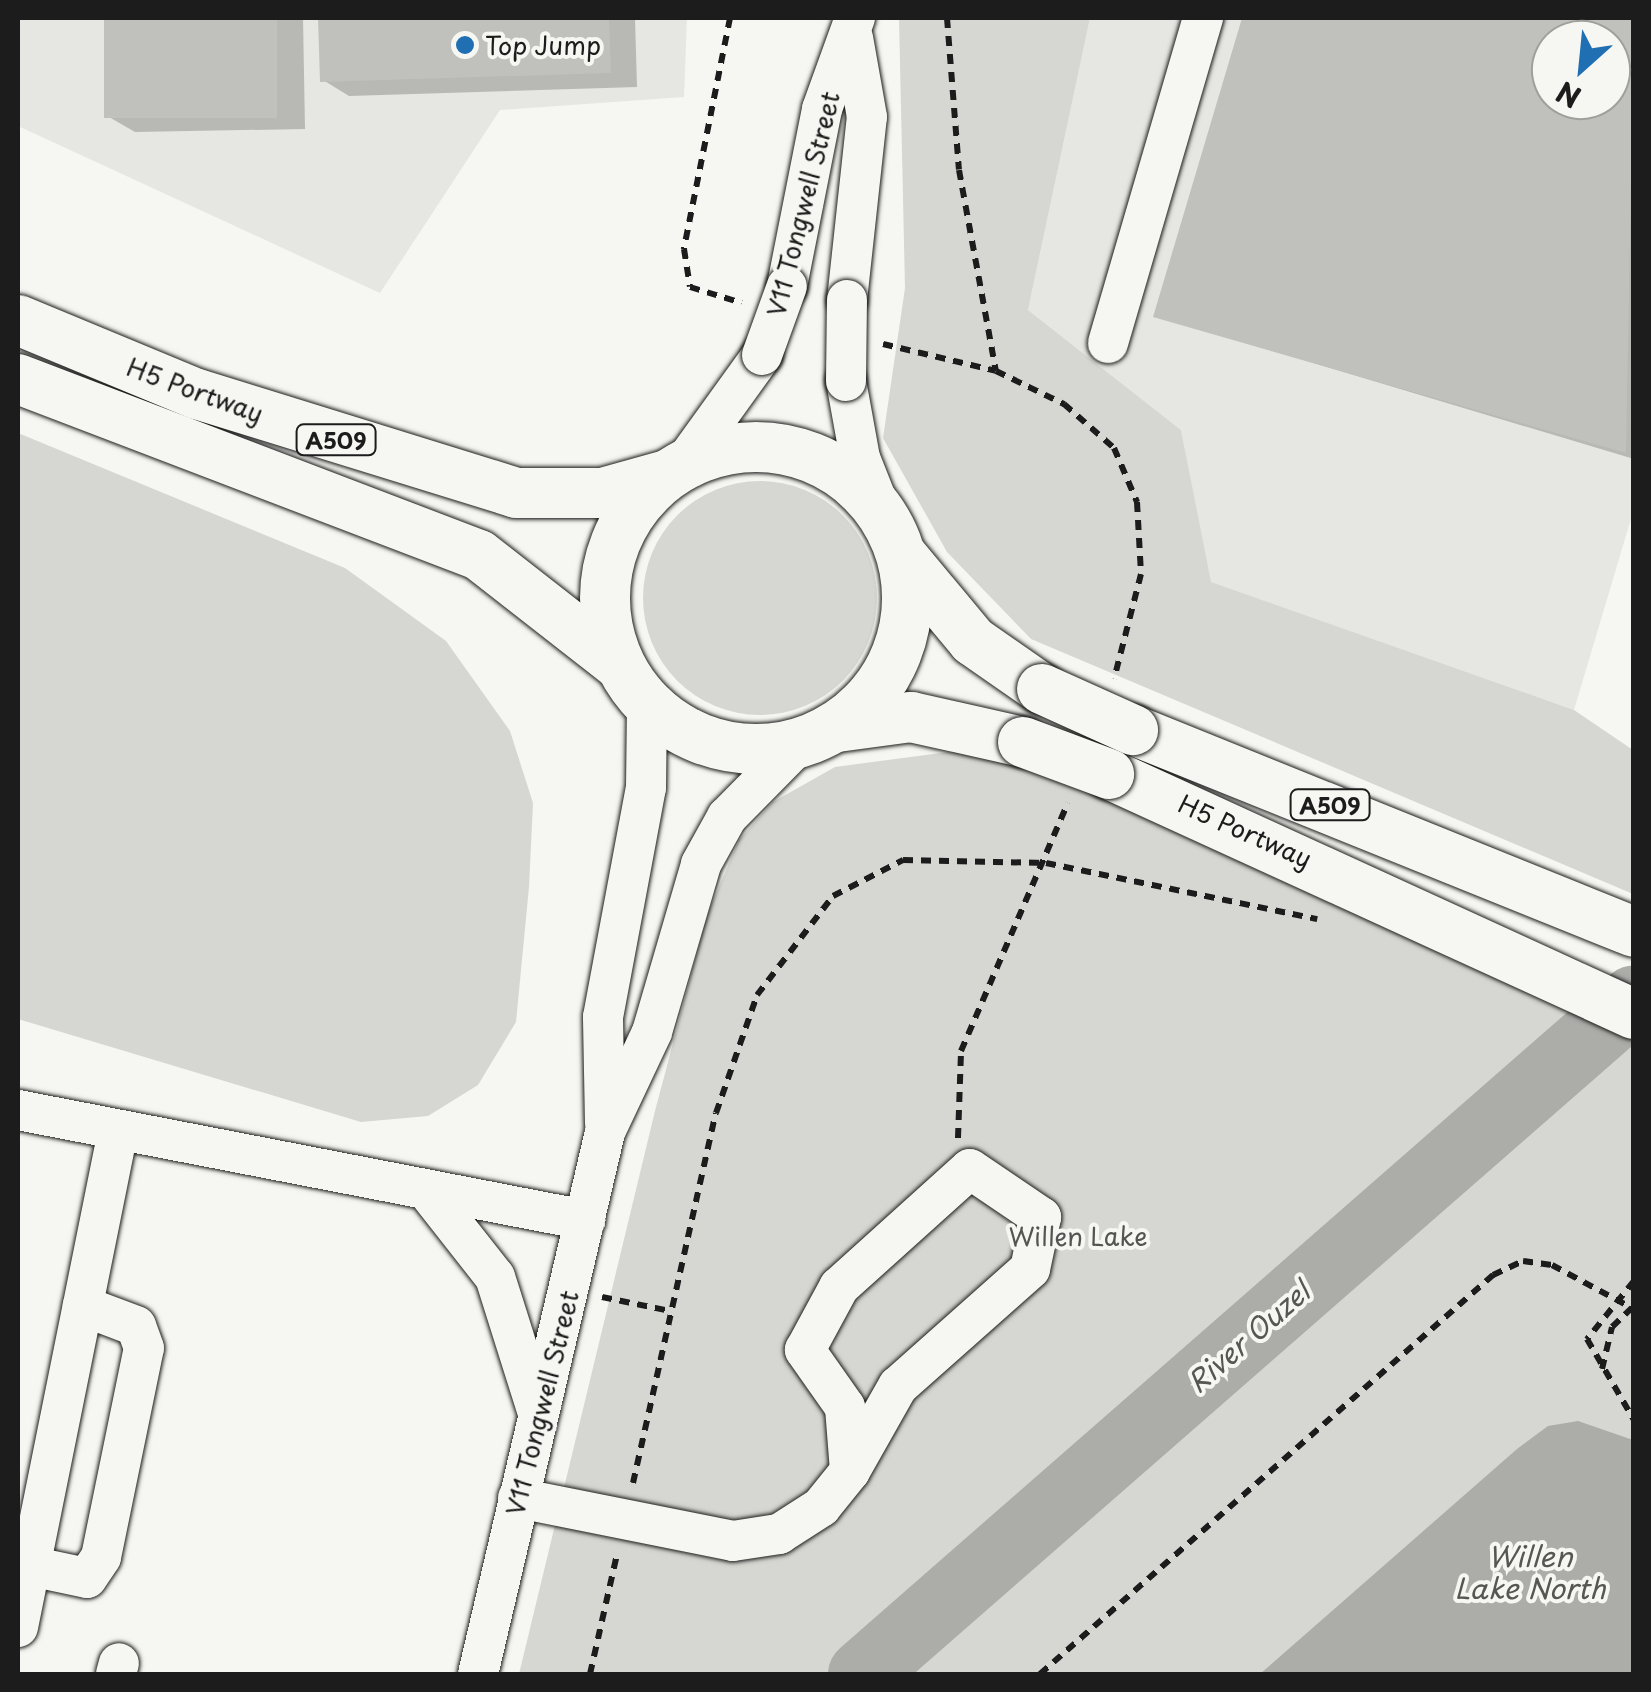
<!DOCTYPE html>
<html>
<head>
<meta charset="utf-8">
<style>
  body { margin:0 }
  #map { position:relative; width:1651px; height:1692px; overflow:hidden; background:#f6f6f2; font-family:"Playpen Sans",sans-serif }
  div>[style] { position:absolute }
  .built>* { inset:0; background:#e6e6e2 }
  .green>* { inset:0; background:#d6d6d2 }
  .round { border-radius:50% }
  .water>* { inset:0; background:#acaca9 }
  .shadow>* { inset:0; background:#0003 }
  .river>* { height:68px; margin:-34px; padding:0 34px; transform-origin:34px; border-radius:34px; background:#acaca9 }
  .building>* { inset:0; background:#c0c0bd; transform-origin:0 0 }
  .path>* { height:6px; margin-top:-3px; transform-origin:0; background:repeating-linear-gradient(90deg,#1c1c1c 0 10px,transparent 0 18px) }
  .roads { filter:drop-shadow(0 0 2px #1c1c1c) drop-shadow(0 0 2px #1c1c1c) }
  .minor>* { height:40px; margin:-20px; padding:0 20px; transform-origin:20px; border-radius:20px; background:#f6f6f2 }
  .major>* { height:50px; margin:-25px; padding:0 25px; transform-origin:25px; border-radius:25px; background:#f6f6f2 }
  .major>.ring { margin:-25px; padding:0; box-sizing:content-box; background:none; border:50px solid #f6f6f2; border-radius:50% }
  .bridges { filter:drop-shadow(0 0 2px #1c1c1c) drop-shadow(0 0 2px #1c1c1c) }
  .minor-bridge>* { height:40px; margin:-20px; padding:0 20px; transform-origin:20px; border-radius:20px; background:#f6f6f2 }
  .major-bridge>* { height:50px; margin:-25px; padding:0 25px; transform-origin:25px; border-radius:25px; background:#f6f6f2 }
  .dots>* { width:28px; height:28px; translate:-50% -50%; box-sizing:border-box; border:5px solid #f6f6f2; border-radius:50% }
  span { translate:-50% -50%; white-space:nowrap; text-align:center; line-height:1.15; -webkit-text-stroke:8px #f6f6f2; paint-order:stroke }
  .shield-label span { padding:2px 8px; background:#f6f6f2; border:2px solid; border-radius:8px; -webkit-text-stroke-width:0 }
  .shield-label { font-size:22px; color:#1c1c1c; font-weight:700 }
  .poi-label { font-size:25px; color:#1c1c1c }
  .left { translate:0 -50%; text-align:left }
  .street-label { font-size:25px; color:#1c1c1c }
  .park-label { font-size:25px; color:#545453 }
  .water-label { font-size:28px; color:#565654; font-style:italic }
  .frame { position:absolute; inset:0; border:20px solid #1c1c1c; pointer-events:none }
  .north { position:absolute; left:1531px; top:20px; width:100px; height:100px; box-sizing:border-box; background:#f6f6f2; border:2px solid #9f9f9c; border-radius:50%; rotate:207deg; font-size:28px; font-weight:700; line-height:40px; text-align:center; color:#1c1c1c }
  .north::after { content:''; display:block; margin:auto; width:35px; height:45px; background:#1f6fb2; clip-path:polygon(50% 0,100% 100%,50% 72%,0 100%) }
</style>
</head>
<body>
<div id="map">
  <div class="built">
    <div style="clip-path:polygon(18px 18px,687px 18px,684px 97px,500px 110px,380px 293px,18px 126px)"></div>
    <div style="clip-path:polygon(evenodd,1090px 18px,1633px 18px,1633px 512px,1574px 710px,1210px 582px,1181px 430px,1028px 310px,1090px 18px,1551px 40px,1611px 40px,1611px 100px,1551px 100px,1551px 40px)"></div>
  </div>
  <div class="green">
    <div style="clip-path:polygon(899px 18px,1090px 18px,1028px 310px,1181px 430px,1211px 582px,1574px 710px,1633px 750px,1633px 894px,1031px 639px,947px 552px,883px 438px,905px 288px)"></div>
    <div style="clip-path:polygon(18px 433px,345px 568px,446px 641px,510px 731px,533px 803px,529px 887px,516px 1022px,478px 1085px,428px 1116px,361px 1122px,18px 1019px)"></div>
    <div class="round" style="left:643px;top:481px;width:234px;height:234px"></div>
    <div style="clip-path:polygon(1023px 742px,1633px 1005px,1633px 1674px,519px 1674px,655px 1111px,707px 915px,739px 840px,773px 802px,835px 767px)"></div>
  </div>
  <div class="water">
    <div style="clip-path:polygon(1578px 1421px,1633px 1440px,1633px 1674px,1260px 1674px,1517px 1449px,1548px 1426px)"></div>
  </div>
  <div class="shadow">
    <div style="clip-path:polygon(106px 18px,303px 18px,305px 129px,135px 132px,109px 117px)"></div>
    <div style="clip-path:polygon(321px 18px,635px 18px,637px 87px,349px 96px,323px 80px)"></div>
    <div style="clip-path:polygon(evenodd,1245px 18px,1634px 18px,1634px 459px,1156px 316px,1245px 18px,1551px 40px,1611px 40px,1611px 100px,1551px 100px,1551px 40px)"></div>
  </div>
  <div class="river">
    <div style="left:862px;top:1674px;width:1025px;rotate:-41.16deg"></div>
  </div>
  <div class="building">
    <div style="left:104px;top:18px;width:173px;height:100px"></div>
    <div style="clip-path:polygon(318px 18px,609px 18px,611px 73px,320px 82px)"></div>
    <div style="clip-path:polygon(evenodd,1242px 18px,1634px 18px,1626px 453px,1153px 317px,1242px 18px,1551px 40px,1611px 40px,1611px 100px,1551px 100px,1551px 40px)"></div>
  </div>
  <div class="path">
    <div style="left:730px;top:18px;width:236px;rotate:101.3deg"></div>
    <div style="left:684px;top:249px;width:38px;rotate:81deg"></div>
    <div style="left:690px;top:287px;width:54px;rotate:17.1deg"></div>
    <div style="left:947px;top:18px;width:152px;rotate:85.5deg"></div>
    <div style="left:959px;top:170px;width:204px;rotate:79.6deg"></div>
    <div style="left:883px;top:344px;width:116px;rotate:13.4deg"></div>
    <div style="left:996px;top:371px;width:76px;rotate:25.9deg"></div>
    <div style="left:1064px;top:404px;width:67px;rotate:41.3deg"></div>
    <div style="left:1114px;top:448px;width:59px;rotate:66.9deg"></div>
    <div style="left:1137px;top:502px;width:72px;rotate:86.8deg"></div>
    <div style="left:1141px;top:574px;width:108px;rotate:104.4deg"></div>
    <div style="left:958px;top:1138px;width:87px;rotate:-88deg"></div>
    <div style="left:961px;top:1051px;width:270px;rotate:-66.7deg"></div>
    <div style="left:1634px;top:1281px;width:75px;rotate:129deg"></div>
    <div style="left:1587px;top:1339px;width:94px;rotate:59.9deg"></div>
    <div style="left:602px;top:1297px;width:69px;rotate:11.6deg"></div>
    <div style="left:1602px;top:1369px;width:43px;rotate:-76.6deg"></div>
    <div style="left:1612px;top:1327px;width:29px;rotate:-44deg"></div>
    <div style="left:633px;top:1483px;width:379px;rotate:-77.4deg"></div>
    <div style="left:716px;top:1113px;width:125px;rotate:-70.8deg"></div>
    <div style="left:757px;top:995px;width:125px;rotate:-52.5deg"></div>
    <div style="left:833px;top:896px;width:79px;rotate:-27.2deg"></div>
    <div style="left:903px;top:860px;width:143px;rotate:1.2deg"></div>
    <div style="left:1046px;top:863px;width:277px;rotate:11.7deg"></div>
    <div style="left:590px;top:1674px;width:123px;rotate:-77.3deg"></div>
    <div style="left:1040px;top:1674px;width:604px;rotate:-41.37deg"></div>
    <div style="left:1493px;top:1275px;width:33px;rotate:-25deg"></div>
    <div style="left:1523px;top:1261px;width:29px;rotate:8deg"></div>
    <div style="left:1552px;top:1265px;width:91px;rotate:28.3deg"></div>
  </div>
  <div class="roads">
    <div class="minor">
      <div style="left:787px;top:286px;width:180px;rotate:-78.8deg"></div>
      <div style="left:822px;top:109px;width:97px;rotate:-70.1deg"></div>
      <div style="left:847px;top:300px;width:184px;rotate:-83.8deg"></div>
      <div style="left:867px;top:117px;width:80px;rotate:-100deg"></div>
      <div style="left:1108px;top:343px;width:339px;rotate:-73.7deg"></div>
      <div style="left:846px;top:381px;width:78px;rotate:79.7deg"></div>
      <div style="left:860px;top:458px;width:57px;rotate:68.4deg"></div>
      <div style="left:682px;top:466px;width:137px;rotate:-54.2deg"></div>
      <div style="left:18px;top:1110px;width:578px;rotate:10.98deg"></div>
      <div style="left:605px;top:1123px;width:106px;rotate:-91.1deg"></div>
      <div style="left:603px;top:1017px;width:233px;rotate:-79.4deg"></div>
      <div style="left:646px;top:788px;width:85px;rotate:-89.3deg"></div>
      <div style="left:428px;top:1192px;width:108px;rotate:51.8deg"></div>
      <div style="left:495px;top:1277px;width:139px;rotate:72.5deg"></div>
      <div style="left:518px;top:1498px;width:219px;rotate:11.3deg"></div>
      <div style="left:733px;top:1541px;width:47px;rotate:-8.7deg"></div>
      <div style="left:779px;top:1534px;width:50px;rotate:-32.7deg"></div>
      <div style="left:821px;top:1507px;width:46px;rotate:-51.1deg"></div>
      <div style="left:850px;top:1471px;width:64px;rotate:-94.5deg"></div>
      <div style="left:845px;top:1407px;width:70px;rotate:-125.1deg"></div>
      <div style="left:805px;top:1350px;width:72px;rotate:-61.6deg"></div>
      <div style="left:839px;top:1287px;width:176px;rotate:-42deg"></div>
      <div style="left:970px;top:1169px;width:86px;rotate:34.1deg"></div>
      <div style="left:1041px;top:1217px;width:53px;rotate:101.9deg"></div>
      <div style="left:1030px;top:1269px;width:176px;rotate:138.4deg"></div>
      <div style="left:898px;top:1386px;width:98px;rotate:119.5deg"></div>
      <div style="left:30px;top:1566px;width:58px;rotate:11.9deg"></div>
      <div style="left:87px;top:1578px;width:25px;rotate:-56deg"></div>
      <div style="left:101px;top:1557px;width:213px;rotate:-78.4deg"></div>
      <div style="left:144px;top:1348px;width:23px;rotate:-110deg"></div>
      <div style="left:136px;top:1326px;width:57px;rotate:-159.3deg"></div>
      <div style="left:18px;top:1627px;width:506px;rotate:-78.6deg"></div>
      <div style="left:116px;top:1674px;width:11px;rotate:-75deg"></div>
      <div style="left:478px;top:1674px;width:557px;rotate:-76.81deg"></div>
      <div style="left:605px;top:1132px;width:110px;rotate:-64.8deg"></div>
      <div style="left:652px;top:1032px;width:175px;rotate:-73.7deg"></div>
      <div style="left:701px;top:864px;width:54px;rotate:-61deg"></div>
      <div style="left:727px;top:817px;width:103px;rotate:-45.4deg"></div>
    </div>
    <div class="major">
      <div style="left:18px;top:320px;width:194px;rotate:22.5deg"></div>
      <div style="left:197px;top:394px;width:334px;rotate:17.2deg"></div>
      <div style="left:516px;top:493px;width:86px"></div>
      <div style="left:602px;top:493px;width:67px;rotate:-15.5deg"></div>
      <div style="left:18px;top:379px;width:493px;rotate:20.9deg"></div>
      <div style="left:479px;top:555px;width:179px;rotate:38deg"></div>
      <div class="ring" style="left:605px;top:447px;width:252px;height:252px"></div>
      <div style="left:903px;top:557px;width:109px;rotate:50.2deg"></div>
      <div style="left:973px;top:641px;width:84px;rotate:34.8deg"></div>
      <div style="left:837px;top:727px;width:75px;rotate:-7.7deg"></div>
      <div style="left:911px;top:717px;width:115px;rotate:12.6deg"></div>
      <div style="left:1133px;top:730px;width:540px;rotate:21.96deg"></div>
      <div style="left:1109px;top:774px;width:577px;rotate:24.57deg"></div>
    </div>
  </div>
  <div class="bridges">
    <div class="minor-bridge">
      <div style="left:762px;top:355px;width:73px;rotate:-70.1deg"></div>
      <div style="left:846px;top:381px;width:81px;rotate:-89.3deg"></div>
    </div>
    <div class="major-bridge">
      <div style="left:1042px;top:689px;width:100px;rotate:24.3deg"></div>
      <div style="left:1023px;top:742px;width:92px;rotate:20.4deg"></div>
    </div>
  </div>
  <div class="dots">
    <div style="left:465px;top:45px;background:#1f6fb2"></div>
  </div>
  <div class="shield-label">
    <span style="left:336px;top:440px">A509</span>
    <span style="left:1330px;top:805px">A509</span>
  </div>
  <div class="poi-label">
    <span class="left" style="left:485px;top:45px">Top Jump</span>
  </div>
  <div class="street-label">
    <span style="left:803px;top:204px;rotate:-76deg">V11 Tongwell Street</span>
    <span style="left:195px;top:390px;rotate:20deg">H5 Portway</span>
    <span style="left:1245px;top:831px;rotate:24deg">H5 Portway</span>
    <span style="left:542px;top:1403px;rotate:-76deg">V11 Tongwell Street</span>
  </div>
  <div class="park-label">
    <span style="left:1078px;top:1236px">Willen Lake</span>
  </div>
  <div class="water-label">
    <span style="left:1248px;top:1337px;rotate:-41deg">River Ouzel</span>
    <span style="left:1530px;top:1572px">Willen<br>Lake North</span>
  </div>
  <div class="frame"></div>
  <div class="north">N</div>
</div>
</body>
</html>
